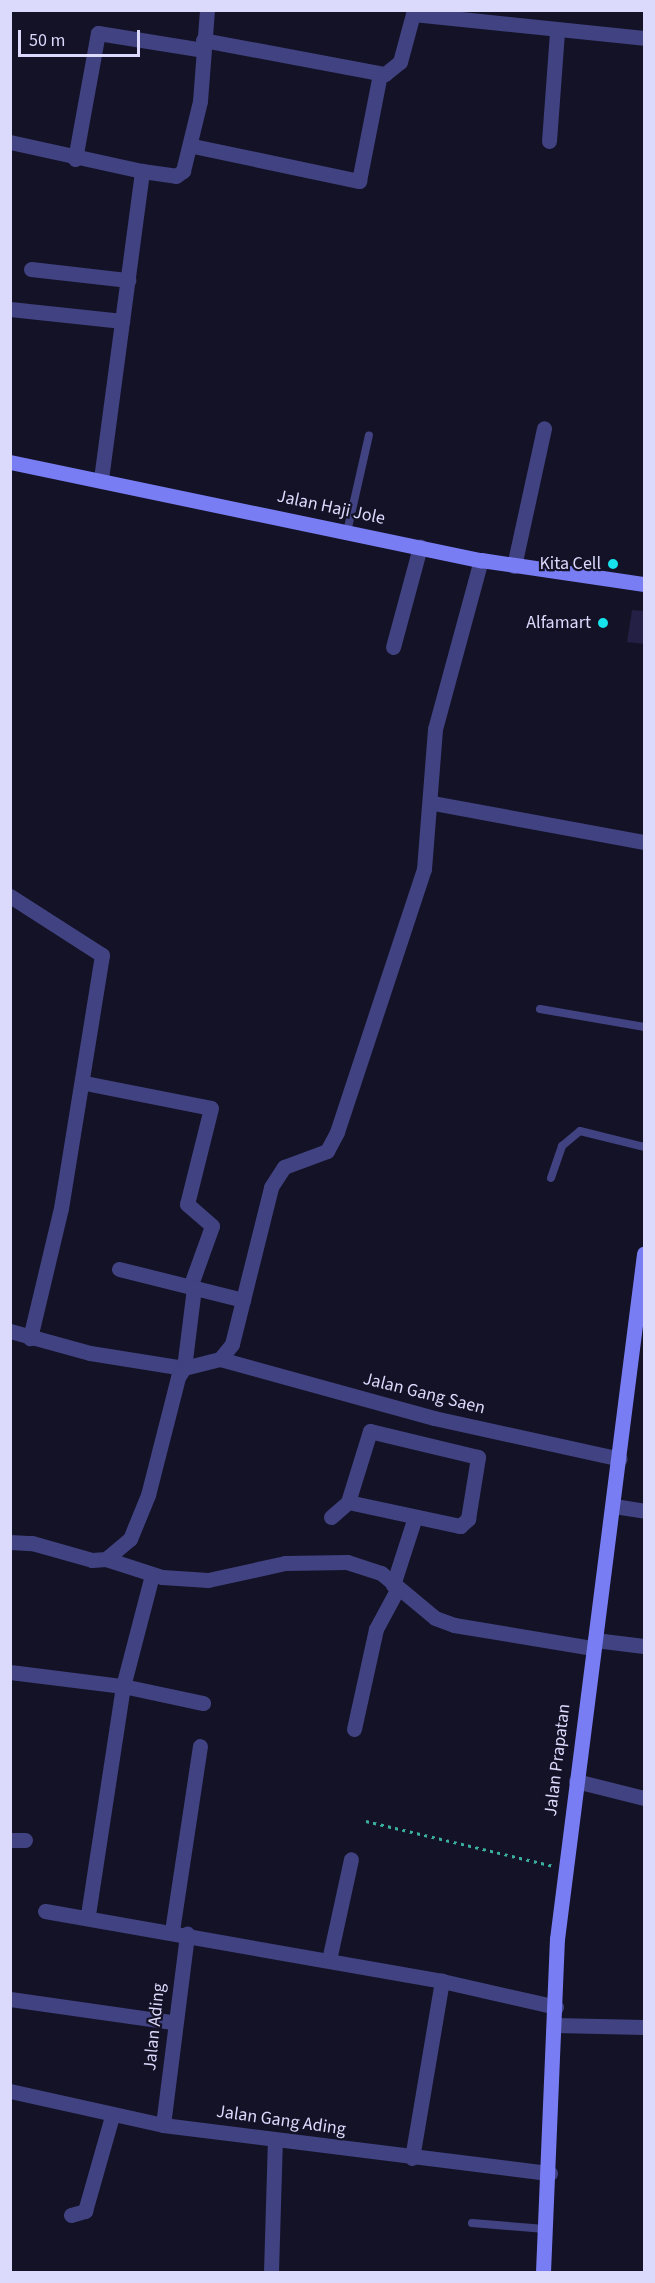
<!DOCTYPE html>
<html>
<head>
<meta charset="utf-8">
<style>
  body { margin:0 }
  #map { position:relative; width:655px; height:2283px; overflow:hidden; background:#141226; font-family:"Source Sans 3",sans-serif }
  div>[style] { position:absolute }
  .building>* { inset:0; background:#241f45 }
  .path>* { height:3px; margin-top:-1.5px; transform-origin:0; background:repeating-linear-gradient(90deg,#3aafa0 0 3px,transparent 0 7.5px) }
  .service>* { height:8px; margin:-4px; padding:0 4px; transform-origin:4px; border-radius:4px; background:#414281 }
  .minor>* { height:15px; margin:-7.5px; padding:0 7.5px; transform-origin:7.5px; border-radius:7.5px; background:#414281 }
  .secondary>* { height:15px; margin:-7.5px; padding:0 7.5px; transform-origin:7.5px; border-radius:7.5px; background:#797df3 }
  .dots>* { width:16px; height:16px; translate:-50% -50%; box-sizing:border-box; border:3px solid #141226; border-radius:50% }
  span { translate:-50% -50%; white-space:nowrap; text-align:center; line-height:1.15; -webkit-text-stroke:4.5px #141226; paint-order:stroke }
  .street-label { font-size:18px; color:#dbd9fc }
  .poi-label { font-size:18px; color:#dbd9fc }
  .right { translate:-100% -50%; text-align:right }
  .frame { position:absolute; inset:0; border:12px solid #dbd9fc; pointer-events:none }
  .scale { position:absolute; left:18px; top:30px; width:122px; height:27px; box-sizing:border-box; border:3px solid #dbd9fc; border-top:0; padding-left:8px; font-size:18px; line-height:21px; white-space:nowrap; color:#dbd9fc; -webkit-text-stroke:4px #141226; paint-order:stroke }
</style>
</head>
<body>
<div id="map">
  <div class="building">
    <div style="clip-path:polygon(632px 610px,644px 611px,644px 644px,627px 642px)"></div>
  </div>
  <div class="path">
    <div style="left:366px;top:1821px;width:192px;rotate:13.5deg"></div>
  </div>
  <div class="service">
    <div style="left:347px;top:532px;width:99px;rotate:-77.2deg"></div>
    <div style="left:540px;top:1009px;width:106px;rotate:9.8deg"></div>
    <div style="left:551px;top:1178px;width:34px;rotate:-71deg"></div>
    <div style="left:562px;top:1146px;width:23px;rotate:-40deg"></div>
    <div style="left:580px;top:1131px;width:66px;rotate:14deg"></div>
    <div style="left:472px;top:2223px;width:73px;rotate:4.7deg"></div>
  </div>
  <div class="minor">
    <div style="left:413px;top:14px;width:232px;rotate:5.9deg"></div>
    <div style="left:203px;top:40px;width:185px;rotate:10.6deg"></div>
    <div style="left:385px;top:74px;width:19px;rotate:-39deg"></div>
    <div style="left:400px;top:62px;width:54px;rotate:-74.9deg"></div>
    <div style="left:549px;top:141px;width:110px;rotate:-85.8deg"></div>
    <div style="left:10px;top:142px;width:135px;rotate:12.4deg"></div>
    <div style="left:142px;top:171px;width:34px;rotate:8deg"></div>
    <div style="left:176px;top:176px;width:9px;rotate:-36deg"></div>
    <div style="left:183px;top:171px;width:72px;rotate:-76.3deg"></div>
    <div style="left:200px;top:101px;width:91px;rotate:-85.6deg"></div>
    <div style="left:193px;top:146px;width:170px;rotate:11.9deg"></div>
    <div style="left:359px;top:181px;width:109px;rotate:-78.9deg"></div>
    <div style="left:75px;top:159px;width:128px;rotate:-79.7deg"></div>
    <div style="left:98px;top:33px;width:106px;rotate:9.2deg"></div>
    <div style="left:31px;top:269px;width:98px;rotate:6.5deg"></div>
    <div style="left:10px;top:309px;width:113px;rotate:6.1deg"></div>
    <div style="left:101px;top:479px;width:311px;rotate:-82.4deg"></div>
    <div style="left:514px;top:566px;width:141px;rotate:-77.7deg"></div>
    <div style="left:393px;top:647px;width:104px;rotate:-74.9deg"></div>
    <div style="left:433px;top:803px;width:215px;rotate:10.5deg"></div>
    <div style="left:10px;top:896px;width:109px;rotate:32.7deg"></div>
    <div style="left:102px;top:955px;width:256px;rotate:99.2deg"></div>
    <div style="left:61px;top:1208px;width:134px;rotate:103.4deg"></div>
    <div style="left:85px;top:1083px;width:128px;rotate:11.2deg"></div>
    <div style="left:211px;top:1108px;width:99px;rotate:104deg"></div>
    <div style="left:187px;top:1204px;width:33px;rotate:41deg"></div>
    <div style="left:212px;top:1226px;width:65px;rotate:109.8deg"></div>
    <div style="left:119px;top:1269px;width:128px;rotate:14deg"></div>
    <div style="left:10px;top:1331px;width:83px;rotate:15.4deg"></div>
    <div style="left:90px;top:1353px;width:95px;rotate:9.1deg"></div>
    <div style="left:184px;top:1368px;width:81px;rotate:-82.9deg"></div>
    <div style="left:220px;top:1359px;width:222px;rotate:15.4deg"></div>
    <div style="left:434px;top:1418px;width:190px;rotate:12.4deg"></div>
    <div style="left:614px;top:1506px;width:30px;rotate:9deg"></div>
    <div style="left:331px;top:1517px;width:23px;rotate:-41deg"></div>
    <div style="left:348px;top:1502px;width:115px;rotate:12.1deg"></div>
    <div style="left:460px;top:1526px;width:11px;rotate:-41deg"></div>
    <div style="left:468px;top:1519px;width:63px;rotate:-80.8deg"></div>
    <div style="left:478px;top:1457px;width:111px;rotate:-166.5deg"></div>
    <div style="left:370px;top:1431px;width:74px;rotate:107.2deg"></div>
    <div style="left:10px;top:1542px;width:22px;rotate:3deg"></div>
    <div style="left:32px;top:1543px;width:62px;rotate:15.8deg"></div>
    <div style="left:92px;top:1560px;width:14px;rotate:-4deg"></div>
    <div style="left:106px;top:1559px;width:31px;rotate:-40deg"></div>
    <div style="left:130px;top:1539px;width:48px;rotate:-67.8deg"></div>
    <div style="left:148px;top:1495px;width:122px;rotate:-75.7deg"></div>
    <div style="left:178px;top:1377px;width:11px;rotate:-56deg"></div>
    <div style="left:184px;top:1368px;width:37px;rotate:-14deg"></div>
    <div style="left:220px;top:1359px;width:19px;rotate:-51deg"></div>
    <div style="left:232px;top:1344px;width:162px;rotate:-76deg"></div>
    <div style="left:271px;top:1187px;width:24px;rotate:-57deg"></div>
    <div style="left:284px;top:1167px;width:46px;rotate:-20.4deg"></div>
    <div style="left:327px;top:1151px;width:21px;rotate:-62deg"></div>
    <div style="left:337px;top:1132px;width:277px;rotate:-71.7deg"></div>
    <div style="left:424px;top:869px;width:140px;rotate:-85.5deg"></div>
    <div style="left:435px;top:729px;width:175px;rotate:-74.8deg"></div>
    <div style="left:106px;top:1559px;width:59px;rotate:17.8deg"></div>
    <div style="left:162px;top:1577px;width:46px;rotate:3.7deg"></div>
    <div style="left:208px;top:1580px;width:79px;rotate:-12.4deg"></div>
    <div style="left:285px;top:1563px;width:62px;rotate:-0.9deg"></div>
    <div style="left:347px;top:1562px;width:36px;rotate:18deg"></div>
    <div style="left:381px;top:1573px;width:70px;rotate:39.8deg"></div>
    <div style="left:435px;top:1618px;width:20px;rotate:20deg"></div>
    <div style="left:454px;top:1625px;width:141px;rotate:9.4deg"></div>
    <div style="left:152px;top:1575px;width:115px;rotate:104.6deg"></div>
    <div style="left:123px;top:1686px;width:82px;rotate:12deg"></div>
    <div style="left:393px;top:1585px;width:68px;rotate:-72.1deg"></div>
    <div style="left:595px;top:1640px;width:49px;rotate:7deg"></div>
    <div style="left:10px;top:1672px;width:114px;rotate:7.1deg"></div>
    <div style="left:123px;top:1686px;width:233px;rotate:98.7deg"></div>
    <div style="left:354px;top:1729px;width:102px;rotate:-77.6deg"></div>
    <div style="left:376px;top:1629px;width:44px;rotate:-61.7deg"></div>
    <div style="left:576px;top:1781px;width:70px;rotate:14deg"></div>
    <div style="left:10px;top:1840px;width:15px"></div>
    <div style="left:45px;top:1911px;width:403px;rotate:10deg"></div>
    <div style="left:442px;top:1981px;width:117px;rotate:12.8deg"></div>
    <div style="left:172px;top:1931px;width:187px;rotate:-81.4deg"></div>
    <div style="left:329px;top:1960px;width:103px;rotate:-77.7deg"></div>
    <div style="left:10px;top:1999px;width:164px;rotate:8.1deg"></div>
    <div style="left:555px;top:2025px;width:89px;rotate:1.3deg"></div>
    <div style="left:10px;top:2091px;width:157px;rotate:12.5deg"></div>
    <div style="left:163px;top:2125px;width:390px;rotate:7.1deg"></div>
    <div style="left:163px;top:2125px;width:193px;rotate:-82.8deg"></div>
    <div style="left:412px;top:2158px;width:180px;rotate:-80.4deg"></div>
    <div style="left:71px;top:2215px;width:15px;rotate:-16deg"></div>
    <div style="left:85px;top:2211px;width:99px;rotate:-74.1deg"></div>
    <div style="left:271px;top:2272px;width:132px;rotate:-88.3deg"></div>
  </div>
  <div class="secondary">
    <div style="left:10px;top:462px;width:481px;rotate:11.8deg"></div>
    <div style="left:481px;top:560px;width:165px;rotate:8.4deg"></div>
    <div style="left:543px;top:2272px;width:333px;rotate:-87.6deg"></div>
    <div style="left:557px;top:1939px;width:691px;rotate:-82.76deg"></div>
  </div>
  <div class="dots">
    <div style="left:613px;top:564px;background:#16e3eb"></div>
    <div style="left:603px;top:623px;background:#16e3eb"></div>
  </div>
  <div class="street-label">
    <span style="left:331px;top:508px;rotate:12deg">Jalan Haji Jole</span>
    <span style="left:424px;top:1394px;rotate:14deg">Jalan Gang Saen</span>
    <span style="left:558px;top:1760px;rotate:-83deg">Jalan Prapatan</span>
    <span style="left:155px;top:2027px;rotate:-84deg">Jalan Ading</span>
    <span style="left:281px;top:2121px;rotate:8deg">Jalan Gang Ading</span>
  </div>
  <div class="poi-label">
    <span class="right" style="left:601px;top:564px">Kita Cell</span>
    <span class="right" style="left:591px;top:623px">Alfamart</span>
  </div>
  <div class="frame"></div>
  <div class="scale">50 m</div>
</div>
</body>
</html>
